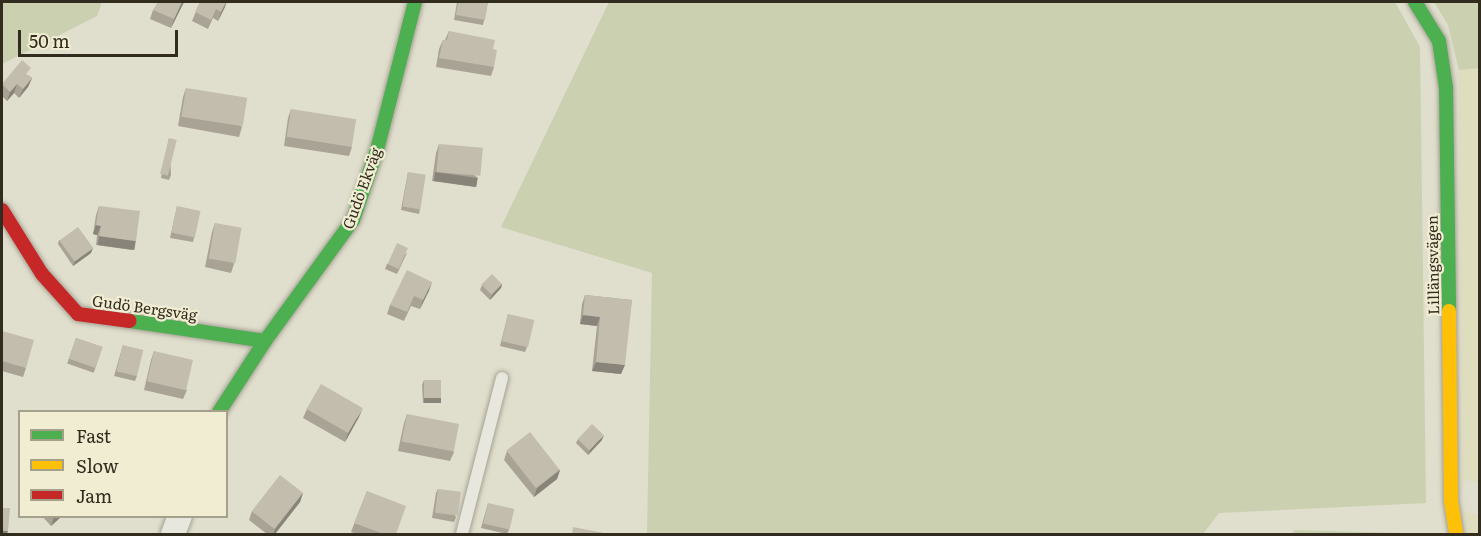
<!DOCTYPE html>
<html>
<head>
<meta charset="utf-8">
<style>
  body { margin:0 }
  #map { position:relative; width:1481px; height:536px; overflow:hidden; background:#e0decc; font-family:Literata,serif }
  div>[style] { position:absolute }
  .farmland>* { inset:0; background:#deddbe }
  .green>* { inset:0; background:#cad0b0 }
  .roads { filter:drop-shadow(0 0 2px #a5a295) drop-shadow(0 0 2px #a5a295) }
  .lane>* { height:12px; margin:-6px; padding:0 6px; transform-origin:6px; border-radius:6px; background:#e8e7dd }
  .street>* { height:24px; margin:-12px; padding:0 12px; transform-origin:12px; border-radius:12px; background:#e8e7dd }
  .fast>* { height:14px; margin:-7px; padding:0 7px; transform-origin:7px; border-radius:7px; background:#4caf50 }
  .slow>* { height:14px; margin:-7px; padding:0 7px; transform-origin:7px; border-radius:7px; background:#ffc107 }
  .jam>* { height:14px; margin:-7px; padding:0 7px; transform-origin:7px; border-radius:7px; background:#c62828 }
  .wall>* { inset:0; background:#a8a395; transform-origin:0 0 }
  .shaded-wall>* { inset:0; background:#888479; transform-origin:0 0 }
  .building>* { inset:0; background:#c3bdad; transform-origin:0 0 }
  span { translate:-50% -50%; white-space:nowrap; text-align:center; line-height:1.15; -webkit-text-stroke:4.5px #f1edd2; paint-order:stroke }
  .street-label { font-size:15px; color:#322c1f }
  .frame { position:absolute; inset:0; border:3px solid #322c1f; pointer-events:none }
  .legend { position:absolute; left:18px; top:410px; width:210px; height:108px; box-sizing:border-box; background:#f1edd2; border:2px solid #a5a08a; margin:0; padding:8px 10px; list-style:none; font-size:18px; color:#322c1f }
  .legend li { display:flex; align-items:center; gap:12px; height:30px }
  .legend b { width:30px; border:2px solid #a5a08a }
  .scale { position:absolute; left:18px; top:30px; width:160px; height:27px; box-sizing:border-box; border:3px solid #322c1f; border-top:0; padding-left:8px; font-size:18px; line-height:21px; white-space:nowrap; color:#322c1f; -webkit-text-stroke:4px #f1edd2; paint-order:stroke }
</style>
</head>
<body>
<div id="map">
  <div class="farmland">
    <div style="clip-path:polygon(1479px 68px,1479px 482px,1463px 480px,1459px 70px)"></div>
    <div style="clip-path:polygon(1464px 512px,1479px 515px,1479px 534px,1467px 534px)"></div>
  </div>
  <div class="green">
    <div style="clip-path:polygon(2px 2px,102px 2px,97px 16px,2px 64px)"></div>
    <div style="clip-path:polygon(609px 2px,1395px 2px,1420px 47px,1426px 503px,1219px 513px,1203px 534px,647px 534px,652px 273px,501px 227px)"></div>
    <div style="clip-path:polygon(1434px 2px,1479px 2px,1479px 68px,1459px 70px,1448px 25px)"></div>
    <div style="clip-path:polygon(1294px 530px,1435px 534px,1293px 534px)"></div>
  </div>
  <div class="roads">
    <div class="lane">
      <div style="left:462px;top:534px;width:161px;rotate:-75.6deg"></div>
    </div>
    <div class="street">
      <div style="left:173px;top:534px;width:19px;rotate:-69deg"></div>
    </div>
    <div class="fast">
      <div style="left:1415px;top:2px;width:46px;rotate:58.4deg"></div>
      <div style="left:1439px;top:41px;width:48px;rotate:81.5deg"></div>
      <div style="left:1446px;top:88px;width:223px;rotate:89.2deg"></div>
      <div style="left:130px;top:321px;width:136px;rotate:8.4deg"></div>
      <div style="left:219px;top:412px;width:85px;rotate:-57.1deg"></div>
      <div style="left:265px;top:341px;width:150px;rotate:-54deg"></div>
      <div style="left:353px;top:220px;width:74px;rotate:-71.1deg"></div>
      <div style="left:377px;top:150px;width:153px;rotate:-75.6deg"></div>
    </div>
    <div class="slow">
      <div style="left:1449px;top:311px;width:190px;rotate:89.4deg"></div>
      <div style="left:1451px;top:501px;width:33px;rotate:81deg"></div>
    </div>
    <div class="jam">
      <div style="left:2px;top:210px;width:75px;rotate:58deg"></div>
      <div style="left:42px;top:274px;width:54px;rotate:48deg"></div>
      <div style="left:78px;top:314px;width:52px;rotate:7.7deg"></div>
    </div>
  </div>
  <div class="wall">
    <div style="clip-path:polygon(184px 2px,171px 28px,150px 19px,153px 10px)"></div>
    <div style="clip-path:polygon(200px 2px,227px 2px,218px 21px,213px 18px,208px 29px,192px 21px)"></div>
    <div style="clip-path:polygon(457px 2px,488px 2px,483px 25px,454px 20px)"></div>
    <div style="clip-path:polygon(449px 31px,493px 49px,494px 67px,491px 76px,436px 67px,439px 49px,443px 40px,445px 40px)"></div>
    <div style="clip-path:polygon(28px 75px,32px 78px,28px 87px,19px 98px,14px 93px,7px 101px,2px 96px,2px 84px)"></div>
    <div style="clip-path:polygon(186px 88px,242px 127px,239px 137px,178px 126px,183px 97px)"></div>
    <div style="clip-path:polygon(291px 109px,352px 147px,349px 156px,284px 146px,288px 118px)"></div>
    <div style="clip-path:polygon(169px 138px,171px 175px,169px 180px,161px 178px)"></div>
    <div style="clip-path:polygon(439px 144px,478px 178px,475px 187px,432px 181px,436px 153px)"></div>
    <div style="clip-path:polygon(408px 172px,420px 209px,419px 214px,401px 210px,407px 177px)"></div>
    <div style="clip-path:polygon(99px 206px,136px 241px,132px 250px,96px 245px,97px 235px,93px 234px,96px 215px)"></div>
    <div style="clip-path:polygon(177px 206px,194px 238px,193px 242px,170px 238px)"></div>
    <div style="clip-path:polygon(215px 223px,234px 264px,231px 273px,205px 267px,212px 232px)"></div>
    <div style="clip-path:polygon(59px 240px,91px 253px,73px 266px,58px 244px)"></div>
    <div style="clip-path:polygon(407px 253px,397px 274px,385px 269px,387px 264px)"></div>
    <div style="clip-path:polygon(432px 282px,420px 309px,411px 306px,404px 321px,387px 314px,390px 305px)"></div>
    <div style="clip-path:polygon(502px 284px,501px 288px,490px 300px,480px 290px,482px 285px)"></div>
    <div style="clip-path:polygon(585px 295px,632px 300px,621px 374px,592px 371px,597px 326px,580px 324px,582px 304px)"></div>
    <div style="clip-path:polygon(508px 314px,527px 347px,525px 352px,500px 346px)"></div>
    <div style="clip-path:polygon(2px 331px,26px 368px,23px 377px,2px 371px)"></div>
    <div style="left:76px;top:338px;width:28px;height:27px;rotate:19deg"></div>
    <div style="clip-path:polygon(123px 345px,137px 376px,135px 381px,114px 376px)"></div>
    <div style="clip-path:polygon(154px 351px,187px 390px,183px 399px,144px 390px,151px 360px)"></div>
    <div style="clip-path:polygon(424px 380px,441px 398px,440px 403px,423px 403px,422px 385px)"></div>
    <div style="clip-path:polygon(307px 409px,359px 417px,345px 442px,303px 418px)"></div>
    <div style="clip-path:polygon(407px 414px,454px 452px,450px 461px,398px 451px,404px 423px)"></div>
    <div style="clip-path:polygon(578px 439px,602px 440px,588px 455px,576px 443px)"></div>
    <div style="clip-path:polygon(507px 451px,560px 470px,557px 479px,534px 497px,504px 460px)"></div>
    <div style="clip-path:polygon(438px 489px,456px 517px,454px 522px,432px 518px,436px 493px)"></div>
    <div style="clip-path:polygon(367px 491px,396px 534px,357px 534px,351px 532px)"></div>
    <div style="clip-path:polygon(303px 493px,300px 502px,275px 534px,267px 534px,249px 520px,252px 511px)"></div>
    <div style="clip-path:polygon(488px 503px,509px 530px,507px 534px,481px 528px)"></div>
    <div style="clip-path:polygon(42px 516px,62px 516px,51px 526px)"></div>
  </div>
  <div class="shaded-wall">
    <div style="clip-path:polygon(182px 2px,184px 2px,171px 28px,174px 19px)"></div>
    <div style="clip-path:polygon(226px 2px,225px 7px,218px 21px,221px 12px)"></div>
    <div style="clip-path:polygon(32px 78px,28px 87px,19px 98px,23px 89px)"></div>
    <div style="clip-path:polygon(17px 84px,14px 93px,7px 101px,10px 92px)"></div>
    <div style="left:435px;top:172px;width:43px;height:9px;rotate:8deg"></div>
    <div style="clip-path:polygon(96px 225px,101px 226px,97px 235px,93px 234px)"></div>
    <div style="left:99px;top:236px;width:37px;height:9px;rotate:8deg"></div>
    <div style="clip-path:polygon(93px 248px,91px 253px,73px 266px,75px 261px)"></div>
    <div style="clip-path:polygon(432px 282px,429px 291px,420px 309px,423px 300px)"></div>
    <div style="clip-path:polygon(502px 284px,501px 288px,490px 300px,492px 295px)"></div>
    <div style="clip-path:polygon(583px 315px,600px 317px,597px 326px,580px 324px)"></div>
    <div style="clip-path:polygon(596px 362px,625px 365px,621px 374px,592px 371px)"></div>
    <div style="left:424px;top:398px;width:17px;height:5px"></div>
    <div style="clip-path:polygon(363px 408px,359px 417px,345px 442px,348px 433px)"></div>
    <div style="clip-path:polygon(604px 435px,602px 440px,588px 455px,590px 450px)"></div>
    <div style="clip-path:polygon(560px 470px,557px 479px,534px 497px,537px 488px)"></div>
    <div style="clip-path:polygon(303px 493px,300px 502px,275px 534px,273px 534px,275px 529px)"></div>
    <div style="clip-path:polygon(55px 516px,62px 516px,51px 526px,54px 517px)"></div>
    <div style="clip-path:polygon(2px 530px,8px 531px,7px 534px,2px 534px)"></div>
  </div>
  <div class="building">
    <div style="clip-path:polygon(158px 2px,182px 2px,174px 19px,153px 10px)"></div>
    <div style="clip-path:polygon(200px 2px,226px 2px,221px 12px,216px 9px,211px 20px,195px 12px)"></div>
    <div style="clip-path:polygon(458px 2px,488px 2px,485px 20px,456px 15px)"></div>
    <div style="clip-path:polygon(449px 31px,495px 40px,493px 49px,497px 50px,494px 67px,439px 58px,443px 40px,447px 40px)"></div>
    <div style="clip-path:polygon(22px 60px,31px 68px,26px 74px,32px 78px,23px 89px,17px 84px,10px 92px,2px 84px)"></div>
    <div style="left:186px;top:88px;width:62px;height:29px;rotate:9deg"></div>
    <div style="left:291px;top:109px;width:66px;height:28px;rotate:9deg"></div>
    <div style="left:169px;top:138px;width:8px;height:37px;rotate:14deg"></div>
    <div style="left:439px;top:144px;width:44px;height:28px;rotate:5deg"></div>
    <div style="left:408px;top:172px;width:18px;height:35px;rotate:9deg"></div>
    <div style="clip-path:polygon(99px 206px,140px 211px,136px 241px,99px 236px,101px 226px,96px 225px)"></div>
    <div style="left:177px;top:206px;width:24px;height:27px;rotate:12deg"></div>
    <div style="left:215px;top:223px;width:27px;height:36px;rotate:10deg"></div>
    <div style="left:78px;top:227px;width:26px;height:23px;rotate:54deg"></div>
    <div style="left:397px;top:243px;width:12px;height:23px;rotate:24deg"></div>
    <div style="clip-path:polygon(407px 270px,432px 282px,423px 300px,414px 296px,407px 312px,390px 305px)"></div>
    <div style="left:492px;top:274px;width:14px;height:15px;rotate:45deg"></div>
    <div style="clip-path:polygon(585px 295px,632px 300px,625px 365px,596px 362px,600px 317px,583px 315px)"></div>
    <div style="left:508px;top:314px;width:27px;height:28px;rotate:13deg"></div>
    <div style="clip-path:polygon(2px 331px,34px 340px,26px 368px,2px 361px)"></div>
    <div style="left:76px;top:338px;width:28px;height:22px;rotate:19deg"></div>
    <div style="left:123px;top:345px;width:21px;height:27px;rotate:14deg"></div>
    <div style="left:154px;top:351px;width:40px;height:31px;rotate:13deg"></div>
    <div style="left:424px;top:380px;width:17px;height:18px"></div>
    <div style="left:321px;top:384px;width:48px;height:29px;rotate:30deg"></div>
    <div style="left:407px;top:414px;width:53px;height:28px;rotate:11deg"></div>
    <div style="left:592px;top:424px;width:16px;height:21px;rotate:43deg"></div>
    <div style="left:530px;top:432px;width:48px;height:30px;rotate:52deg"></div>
    <div style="left:280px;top:475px;width:29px;height:46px;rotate:38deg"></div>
    <div style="left:438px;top:489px;width:23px;height:24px;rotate:7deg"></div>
    <div style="clip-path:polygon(367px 491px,406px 506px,396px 534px,384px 534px,354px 523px)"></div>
    <div style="left:488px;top:503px;width:27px;height:21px;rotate:13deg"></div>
    <div style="clip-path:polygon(2px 508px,10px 508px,8px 531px,2px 530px)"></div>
    <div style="clip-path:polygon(573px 527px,609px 534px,572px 534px)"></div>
  </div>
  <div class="street-label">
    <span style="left:361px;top:188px;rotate:-70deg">Gudö Ekväg</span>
    <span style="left:1432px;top:265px;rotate:-91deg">Lillängsvägen</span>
    <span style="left:145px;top:307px;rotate:8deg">Gudö Bergsväg</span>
  </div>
  <div class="frame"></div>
  <ul class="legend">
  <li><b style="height:8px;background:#4caf50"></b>Fast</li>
  <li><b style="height:8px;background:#ffc107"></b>Slow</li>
  <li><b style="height:8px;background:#c62828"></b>Jam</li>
  </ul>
  <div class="scale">50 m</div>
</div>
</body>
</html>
